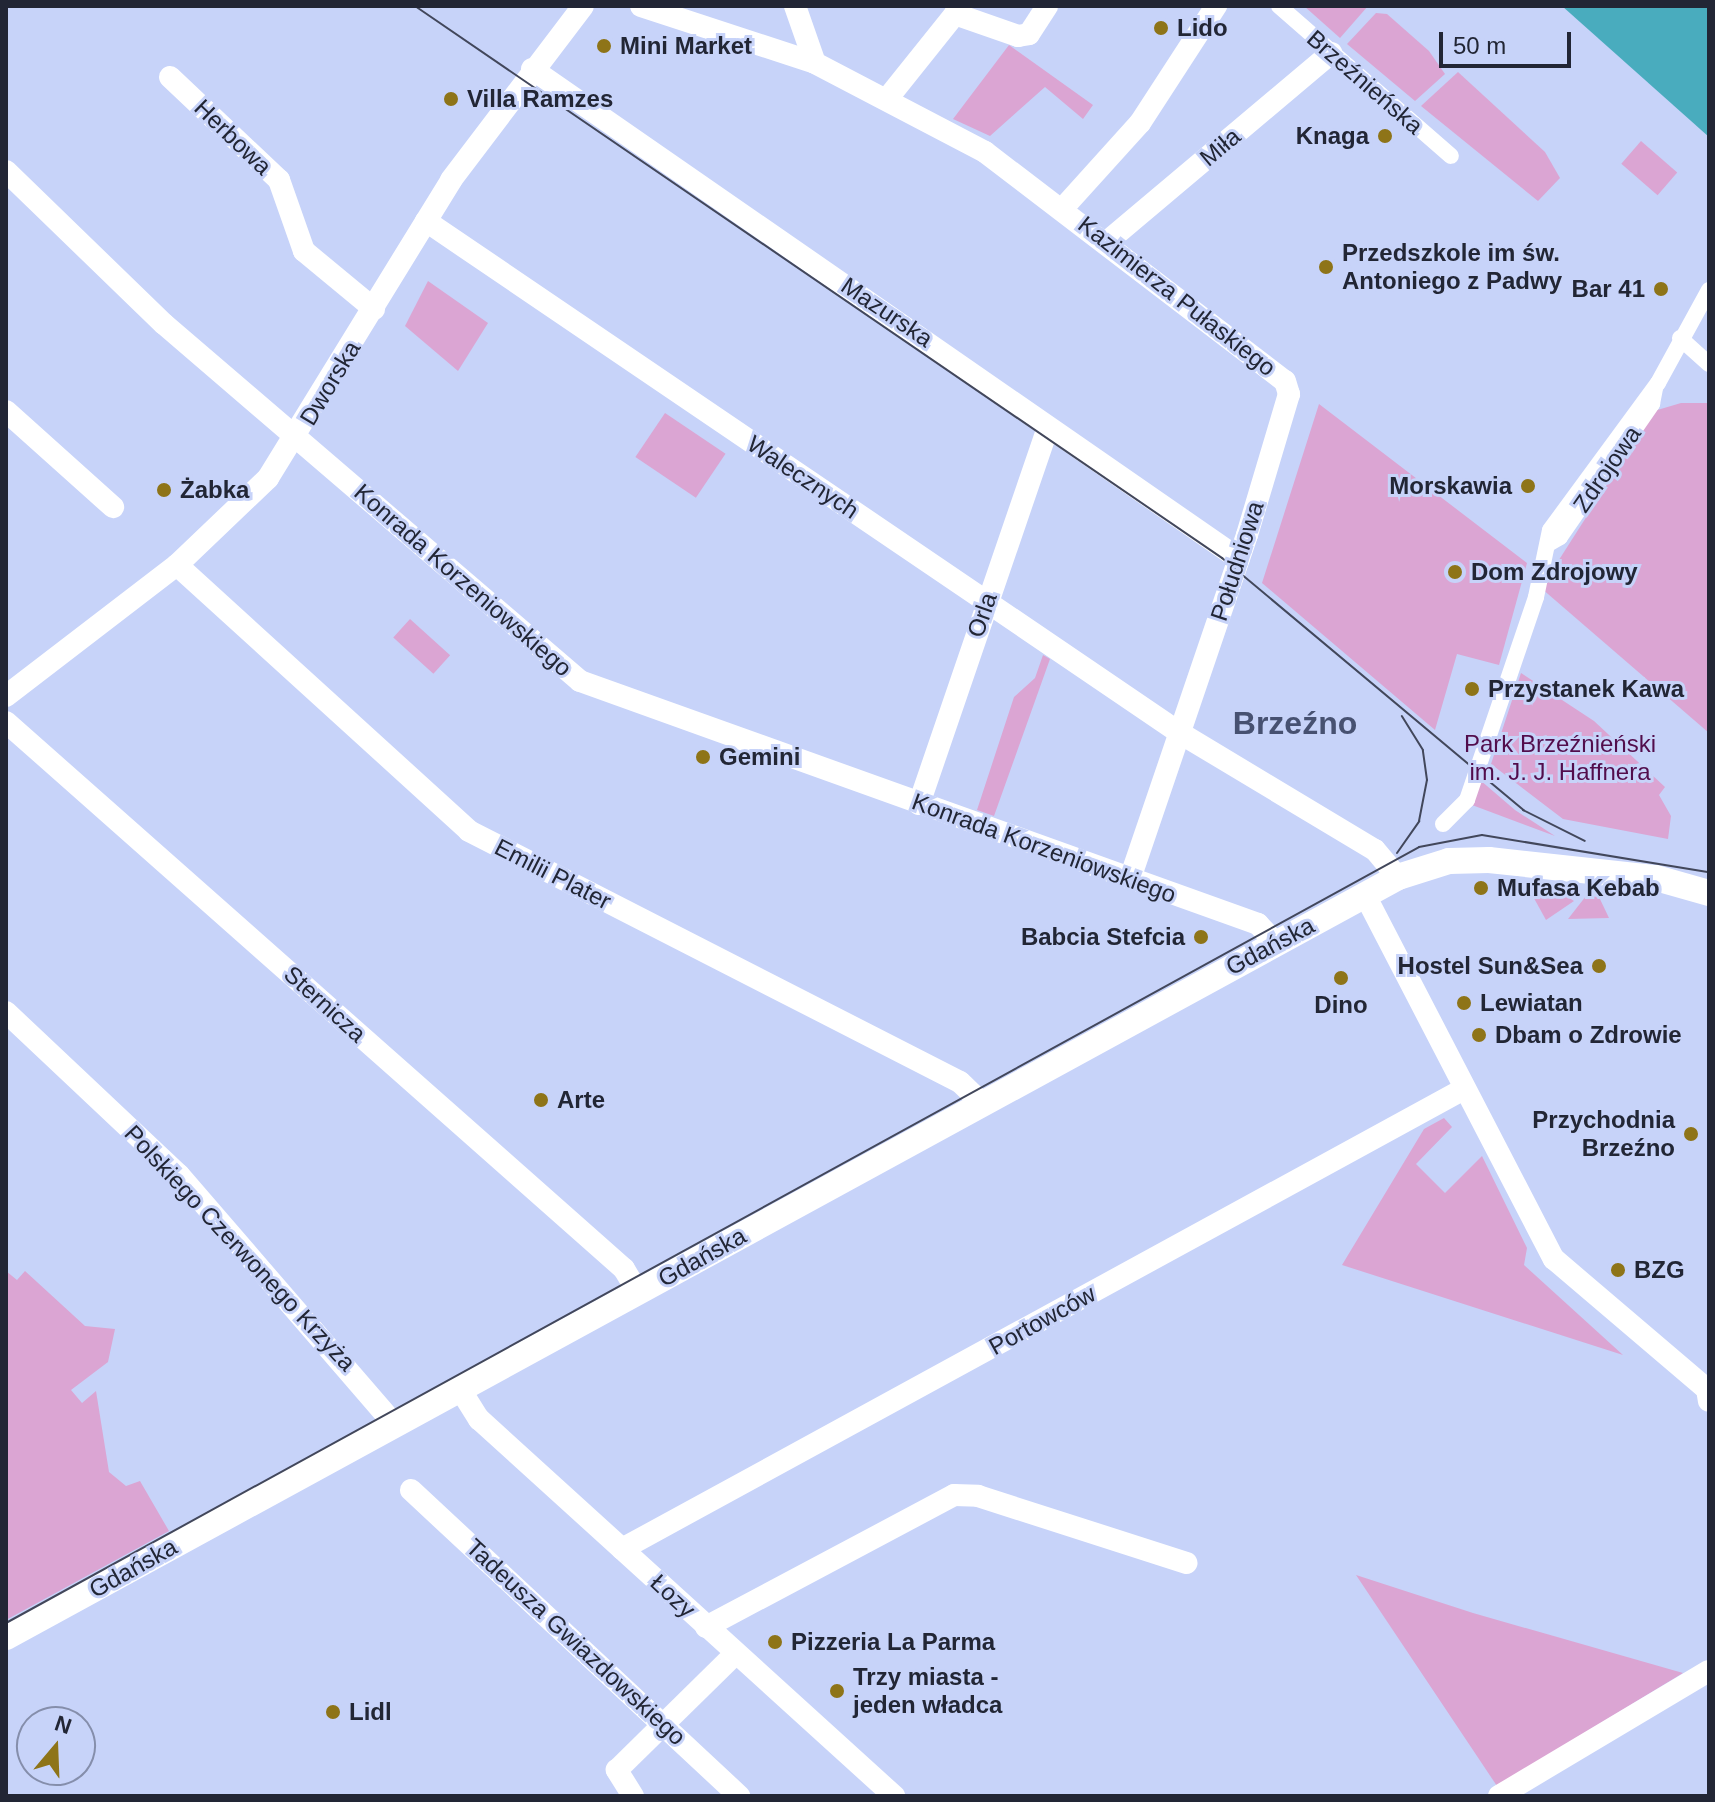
<!DOCTYPE html>
<html>
<head>
<meta charset="utf-8">
<style>
  body { margin:0 }
  #map { position:relative; width:1715px; height:1802px; overflow:hidden; background:#c7d3f9; font-family:Helvetica,sans-serif }
  div>[style] { position:absolute }
  .green>* { inset:0; background:#dba5d3; transform-origin:0 0 }
  .water>* { inset:0; background:#49acbe }
  .pedestrian>* { height:16px; margin:-8px; padding:0 8px; transform-origin:8px; border-radius:8px; background:#fff }
  .minor>* { height:22px; margin:-11px; padding:0 11px; transform-origin:11px; border-radius:11px; background:#fff }
  .tertiary>* { height:26px; margin:-13px; padding:0 13px; transform-origin:13px; border-radius:13px; background:#fff }
  .tram>* { height:2px; margin:-1px; padding:0 1px; transform-origin:1px; border-radius:1px; background:#42475b }
  .dots>* { width:22px; height:22px; translate:-50% -50%; box-sizing:border-box; border:4px solid #c7d3f9; border-radius:50% }
  span { translate:-50% -50%; white-space:nowrap; text-align:center; line-height:1.15; -webkit-text-stroke:6px #c7d3f9; paint-order:stroke }
  .poi-label { font-size:24px; color:#222635; font-weight:700 }
  .left { translate:0 -50%; text-align:left }
  .right { translate:-100% -50%; text-align:right }
  .street-label { font-size:24px; color:#222635 }
  .park-label { font-size:24px; color:#520d4c }
  .district-label { font-size:32px; color:#475171; font-weight:700 }
  .frame { position:absolute; inset:0; border:8px solid #222635; pointer-events:none }
  .north { position:absolute; left:16px; top:1706px; width:80px; height:80px; box-sizing:border-box; background:#c7d3f9; border:2px solid #858eab; border-radius:50%; rotate:19deg; font-size:22px; font-weight:700; line-height:32px; text-align:center; color:#222635 }
  .north::after { content:''; display:block; margin:auto; width:28px; height:36px; background:#8e7418; clip-path:polygon(50% 0,100% 100%,50% 72%,0 100%) }
  .scale { position:absolute; left:1439px; top:32px; width:132px; height:36px; box-sizing:border-box; border:4px solid #222635; border-top:0; padding-left:10px; font-size:24px; line-height:28px; white-space:nowrap; color:#222635; -webkit-text-stroke:6px #c7d3f9; paint-order:stroke }
</style>
</head>
<body>
<div id="map">
  <div class="green">
    <div style="clip-path:polygon(1304px 6px,1368px 6px,1340px 38px)"></div>
    <div style="clip-path:polygon(1376px 13px,1387px 14px,1429px 51px,1445px 74px,1415px 101px,1347px 44px)"></div>
    <div style="clip-path:polygon(1009px 45px,1093px 105px,1083px 119px,1045px 87px,990px 136px,953px 119px)"></div>
    <div style="clip-path:polygon(1458px 72px,1545px 152px,1560px 178px,1538px 201px,1421px 106px)"></div>
    <div style="left:1641px;top:141px;width:48px;height:30px;rotate:41deg"></div>
    <div style="clip-path:polygon(428px 281px,488px 323px,458px 371px,405px 326px)"></div>
    <div style="clip-path:polygon(1681px 403px,1709px 403px,1709px 733px,1541px 588px,1654px 411px)"></div>
    <div style="clip-path:polygon(1319px 404px,1527px 563px,1499px 665px,1457px 654px,1435px 730px,1262px 583px)"></div>
    <div style="left:665px;top:413px;width:73px;height:53px;rotate:34deg"></div>
    <div style="left:410px;top:619px;width:54px;height:25px;rotate:42deg"></div>
    <div style="clip-path:polygon(1043px 655px,1050px 659px,994px 816px,977px 810px,1014px 697px,1035px 678px)"></div>
    <div style="clip-path:polygon(1521px 673px,1594px 721px,1665px 787px,1659px 795px,1671px 816px,1668px 839px,1563px 819px,1491px 764px)"></div>
    <div style="clip-path:polygon(1480px 780px,1515px 810px,1555px 836px,1472px 805px)"></div>
    <div style="clip-path:polygon(1530px 891px,1563px 894px,1574px 901px,1546px 920px)"></div>
    <div style="clip-path:polygon(1586px 896px,1599px 897px,1609px 918px,1568px 919px)"></div>
    <div style="clip-path:polygon(1444px 1118px,1452px 1127px,1416px 1164px,1445px 1193px,1482px 1156px,1527px 1248px,1524px 1265px,1623px 1355px,1342px 1265px,1424px 1129px)"></div>
    <div style="clip-path:polygon(6px 1271px,17px 1280px,25px 1271px,85px 1326px,115px 1329px,108px 1362px,71px 1390px,82px 1403px,96px 1391px,109px 1472px,126px 1486px,140px 1481px,169px 1531px,6px 1620px)"></div>
    <div style="clip-path:polygon(1356px 1575px,1473px 1613px,1683px 1673px,1497px 1786px)"></div>
  </div>
  <div class="water">
    <div style="clip-path:polygon(1562px 6px,1709px 6px,1709px 137px)"></div>
  </div>
  <div class="pedestrian">
    <div style="left:1279px;top:6px;width:228px;rotate:41.1deg"></div>
    <div style="left:1680px;top:338px;width:39px;rotate:42deg"></div>
    <div style="left:1548px;top:544px;width:14px;rotate:-30deg"></div>
    <div style="left:1560px;top:537px;width:162px;rotate:-55.3deg"></div>
    <div style="left:1652px;top:404px;width:16px;rotate:-79deg"></div>
    <div style="left:1443px;top:824px;width:34px;rotate:-45deg"></div>
    <div style="left:1467px;top:800px;width:214px;rotate:-71.2deg"></div>
    <div style="left:1536px;top:597px;width:68px;rotate:-78.2deg"></div>
    <div style="left:1550px;top:530px;width:182px;rotate:-53.7deg"></div>
    <div style="left:1658px;top:383px;width:106px;rotate:-61.3deg"></div>
  </div>
  <div class="minor">
    <div style="left:641px;top:6px;width:183px;rotate:18.1deg"></div>
    <div style="left:815px;top:63px;width:192px;rotate:27.6deg"></div>
    <div style="left:985px;top:152px;width:377px;rotate:37.4deg"></div>
    <div style="left:1285px;top:381px;width:14px;rotate:73deg"></div>
    <div style="left:1289px;top:394px;width:147px;rotate:106.6deg"></div>
    <div style="left:1247px;top:535px;width:363px;rotate:108.8deg"></div>
    <div style="left:795px;top:6px;width:60px;rotate:70.7deg"></div>
    <div style="left:532px;top:69px;width:860px;rotate:34.72deg"></div>
    <div style="left:170px;top:77px;width:150px;rotate:43.4deg"></div>
    <div style="left:279px;top:180px;width:75px;rotate:70.6deg"></div>
    <div style="left:304px;top:251px;width:91px;rotate:39.6deg"></div>
    <div style="left:887px;top:99px;width:109px;rotate:-51.3deg"></div>
    <div style="left:955px;top:14px;width:67px;rotate:19.2deg"></div>
    <div style="left:1018px;top:36px;width:11px;rotate:-10deg"></div>
    <div style="left:1029px;top:34px;width:33px;rotate:-57deg"></div>
    <div style="left:6px;top:171px;width:220px;rotate:44.1deg"></div>
    <div style="left:164px;top:324px;width:548px;rotate:40.64deg"></div>
    <div style="left:580px;top:681px;width:720px;rotate:19.72deg"></div>
    <div style="left:1258px;top:924px;width:26px;rotate:47deg"></div>
    <div style="left:1064px;top:207px;width:113px;rotate:-47.9deg"></div>
    <div style="left:1140px;top:123px;width:140px;rotate:-57deg"></div>
    <div style="left:426px;top:221px;width:911px;rotate:34.18deg"></div>
    <div style="left:1180px;top:733px;width:227px;rotate:31deg"></div>
    <div style="left:1375px;top:850px;width:35px;rotate:50deg"></div>
    <div style="left:1108px;top:241px;width:292px;rotate:-40.1deg"></div>
    <div style="left:6px;top:411px;width:144px;rotate:41.9deg"></div>
    <div style="left:177px;top:565px;width:395px;rotate:42.3deg"></div>
    <div style="left:469px;top:831px;width:551px;rotate:27.08deg"></div>
    <div style="left:960px;top:1082px;width:32px;rotate:44deg"></div>
    <div style="left:6px;top:696px;width:215px;rotate:-37.5deg"></div>
    <div style="left:177px;top:565px;width:126px;rotate:-43.7deg"></div>
    <div style="left:268px;top:478px;width:350px;rotate:-58.4deg"></div>
    <div style="left:451px;top:180px;width:218px;rotate:-52.8deg"></div>
    <div style="left:6px;top:722px;width:825px;rotate:41.51deg"></div>
    <div style="left:624px;top:1269px;width:27px;rotate:59deg"></div>
    <div style="left:919px;top:804px;width:398px;rotate:-71.1deg"></div>
    <div style="left:1365px;top:895px;width:410px;rotate:62.6deg"></div>
    <div style="left:1554px;top:1259px;width:201px;rotate:40.4deg"></div>
    <div style="left:1707px;top:1389px;width:12px;rotate:81deg"></div>
    <div style="left:6px;top:1012px;width:238px;rotate:43.3deg"></div>
    <div style="left:179px;top:1175px;width:330px;rotate:49.2deg"></div>
    <div style="left:460px;top:1389px;width:36px;rotate:58deg"></div>
    <div style="left:479px;top:1419px;width:561px;rotate:42.25deg"></div>
    <div style="left:411px;top:1490px;width:449px;rotate:43deg"></div>
    <div style="left:622px;top:1549px;width:957px;rotate:-28.65deg"></div>
    <div style="left:706px;top:1627px;width:281px;rotate:-28deg"></div>
    <div style="left:954px;top:1495px;width:24px;rotate:2deg"></div>
    <div style="left:978px;top:1496px;width:219px;rotate:17.8deg"></div>
    <div style="left:633px;top:1796px;width:31px;rotate:-122deg"></div>
    <div style="left:617px;top:1770px;width:165px;rotate:-44.5deg"></div>
    <div style="left:1499px;top:1796px;width:244px;rotate:-30.8deg"></div>
  </div>
  <div class="tertiary">
    <div style="left:6px;top:1637px;width:1586px;rotate:-28.63deg"></div>
    <div style="left:1398px;top:877px;width:53px;rotate:-17.4deg"></div>
    <div style="left:1449px;top:861px;width:40px;rotate:-1.4deg"></div>
    <div style="left:1489px;top:860px;width:168px;rotate:6.2deg"></div>
    <div style="left:1656px;top:878px;width:55px;rotate:15.8deg"></div>
  </div>
  <div class="tram">
    <div style="left:415px;top:6px;width:978px;rotate:34.37deg"></div>
    <div style="left:1222px;top:558px;width:393px;rotate:39.9deg"></div>
    <div style="left:1523px;top:810px;width:69px;rotate:26.6deg"></div>
    <div style="left:1397px;top:853px;width:39px;rotate:-55deg"></div>
    <div style="left:1419px;top:821px;width:42px;rotate:-79deg"></div>
    <div style="left:1427px;top:780px;width:30px;rotate:-98deg"></div>
    <div style="left:1423px;top:750px;width:40px;rotate:-122deg"></div>
    <div style="left:6px;top:1623px;width:1612px;rotate:-28.77deg"></div>
    <div style="left:1419px;top:847px;width:64px;rotate:-10.8deg"></div>
    <div style="left:1482px;top:835px;width:230px;rotate:9.3deg"></div>
  </div>
  <div class="dots">
    <div style="left:1161px;top:28px;background:#8e7418"></div>
    <div style="left:604px;top:46px;background:#8e7418"></div>
    <div style="left:451px;top:99px;background:#8e7418"></div>
    <div style="left:1385px;top:136px;background:#8e7418"></div>
    <div style="left:1326px;top:267px;background:#8e7418"></div>
    <div style="left:1661px;top:289px;background:#8e7418"></div>
    <div style="left:1528px;top:486px;background:#8e7418"></div>
    <div style="left:164px;top:490px;background:#8e7418"></div>
    <div style="left:1455px;top:572px;background:#8e7418"></div>
    <div style="left:1472px;top:689px;background:#8e7418"></div>
    <div style="left:703px;top:757px;background:#8e7418"></div>
    <div style="left:1481px;top:888px;background:#8e7418"></div>
    <div style="left:1201px;top:937px;background:#8e7418"></div>
    <div style="left:1599px;top:966px;background:#8e7418"></div>
    <div style="left:1341px;top:978px;background:#8e7418"></div>
    <div style="left:1464px;top:1003px;background:#8e7418"></div>
    <div style="left:1479px;top:1035px;background:#8e7418"></div>
    <div style="left:541px;top:1100px;background:#8e7418"></div>
    <div style="left:1691px;top:1134px;background:#8e7418"></div>
    <div style="left:1618px;top:1270px;background:#8e7418"></div>
    <div style="left:775px;top:1642px;background:#8e7418"></div>
    <div style="left:837px;top:1691px;background:#8e7418"></div>
    <div style="left:333px;top:1712px;background:#8e7418"></div>
  </div>
  <div class="poi-label">
    <span class="left" style="left:1177px;top:28px">Lido</span>
    <span class="left" style="left:620px;top:46px">Mini Market</span>
    <span class="left" style="left:467px;top:99px">Villa Ramzes</span>
    <span class="right" style="left:1369px;top:136px">Knaga</span>
    <span class="left" style="left:1342px;top:267px">Przedszkole im św.<br>Antoniego z Padwy</span>
    <span class="right" style="left:1645px;top:289px">Bar 41</span>
    <span class="right" style="left:1512px;top:486px">Morskawia</span>
    <span class="left" style="left:180px;top:490px">Żabka</span>
    <span class="left" style="left:1471px;top:572px">Dom Zdrojowy</span>
    <span class="left" style="left:1488px;top:689px">Przystanek Kawa</span>
    <span class="left" style="left:719px;top:757px">Gemini</span>
    <span class="left" style="left:1497px;top:888px">Mufasa Kebab</span>
    <span class="right" style="left:1185px;top:937px">Babcia Stefcia</span>
    <span class="right" style="left:1583px;top:966px">Hostel Sun&amp;Sea</span>
    <span class="left" style="left:1480px;top:1003px">Lewiatan</span>
    <span style="left:1341px;top:1005px">Dino</span>
    <span class="left" style="left:1495px;top:1035px">Dbam o Zdrowie</span>
    <span class="left" style="left:557px;top:1100px">Arte</span>
    <span class="right" style="left:1675px;top:1134px">Przychodnia<br>Brzeźno</span>
    <span class="left" style="left:1634px;top:1270px">BZG</span>
    <span class="left" style="left:791px;top:1642px">Pizzeria La Parma</span>
    <span class="left" style="left:853px;top:1691px">Trzy miasta -<br>jeden władca</span>
    <span class="left" style="left:349px;top:1712px">Lidl</span>
  </div>
  <div class="street-label">
    <span style="left:1365px;top:82px;rotate:41deg">Brzeźnieńska</span>
    <span style="left:233px;top:137px;rotate:44deg">Herbowa</span>
    <span style="left:1220px;top:147px;rotate:-40deg">Miła</span>
    <span style="left:1177px;top:296px;rotate:38deg">Kazimierza Pułaskiego</span>
    <span style="left:887px;top:312px;rotate:34deg">Mazurska</span>
    <span style="left:330px;top:383px;rotate:-59deg">Dworska</span>
    <span style="left:1607px;top:469px;rotate:-55deg">Zdrojowa</span>
    <span style="left:803px;top:477px;rotate:34deg">Walecznych</span>
    <span style="left:1237px;top:561px;rotate:-72deg">Południowa</span>
    <span style="left:463px;top:580px;rotate:41deg">Konrada Korzeniowskiego</span>
    <span style="left:982px;top:615px;rotate:-71deg">Orla</span>
    <span style="left:1044px;top:848px;rotate:20deg">Konrada Korzeniowskiego</span>
    <span style="left:553px;top:874px;rotate:27deg">Emilii Plater</span>
    <span style="left:1270px;top:946px;rotate:-28deg">Gdańska</span>
    <span style="left:325px;top:1004px;rotate:42deg">Sternicza</span>
    <span style="left:240px;top:1248px;rotate:47deg">Polskiego Czerwonego Krzyża</span>
    <span style="left:702px;top:1257px;rotate:-29deg">Gdańska</span>
    <span style="left:1042px;top:1320px;rotate:-29deg">Portowców</span>
    <span style="left:133px;top:1568px;rotate:-29deg">Gdańska</span>
    <span style="left:673px;top:1596px;rotate:43deg">Łozy</span>
    <span style="left:576px;top:1642px;rotate:43deg">Tadeusza Gwiazdowskiego</span>
  </div>
  <div class="park-label">
    <span style="left:1560px;top:758px">Park Brzeźnieński<br>im. J. J. Haffnera</span>
  </div>
  <div class="district-label">
    <span style="left:1295px;top:723px">Brzeźno</span>
  </div>
  <div class="frame"></div>
  <div class="north">N</div>
  <div class="scale">50 m</div>
</div>
</body>
</html>
